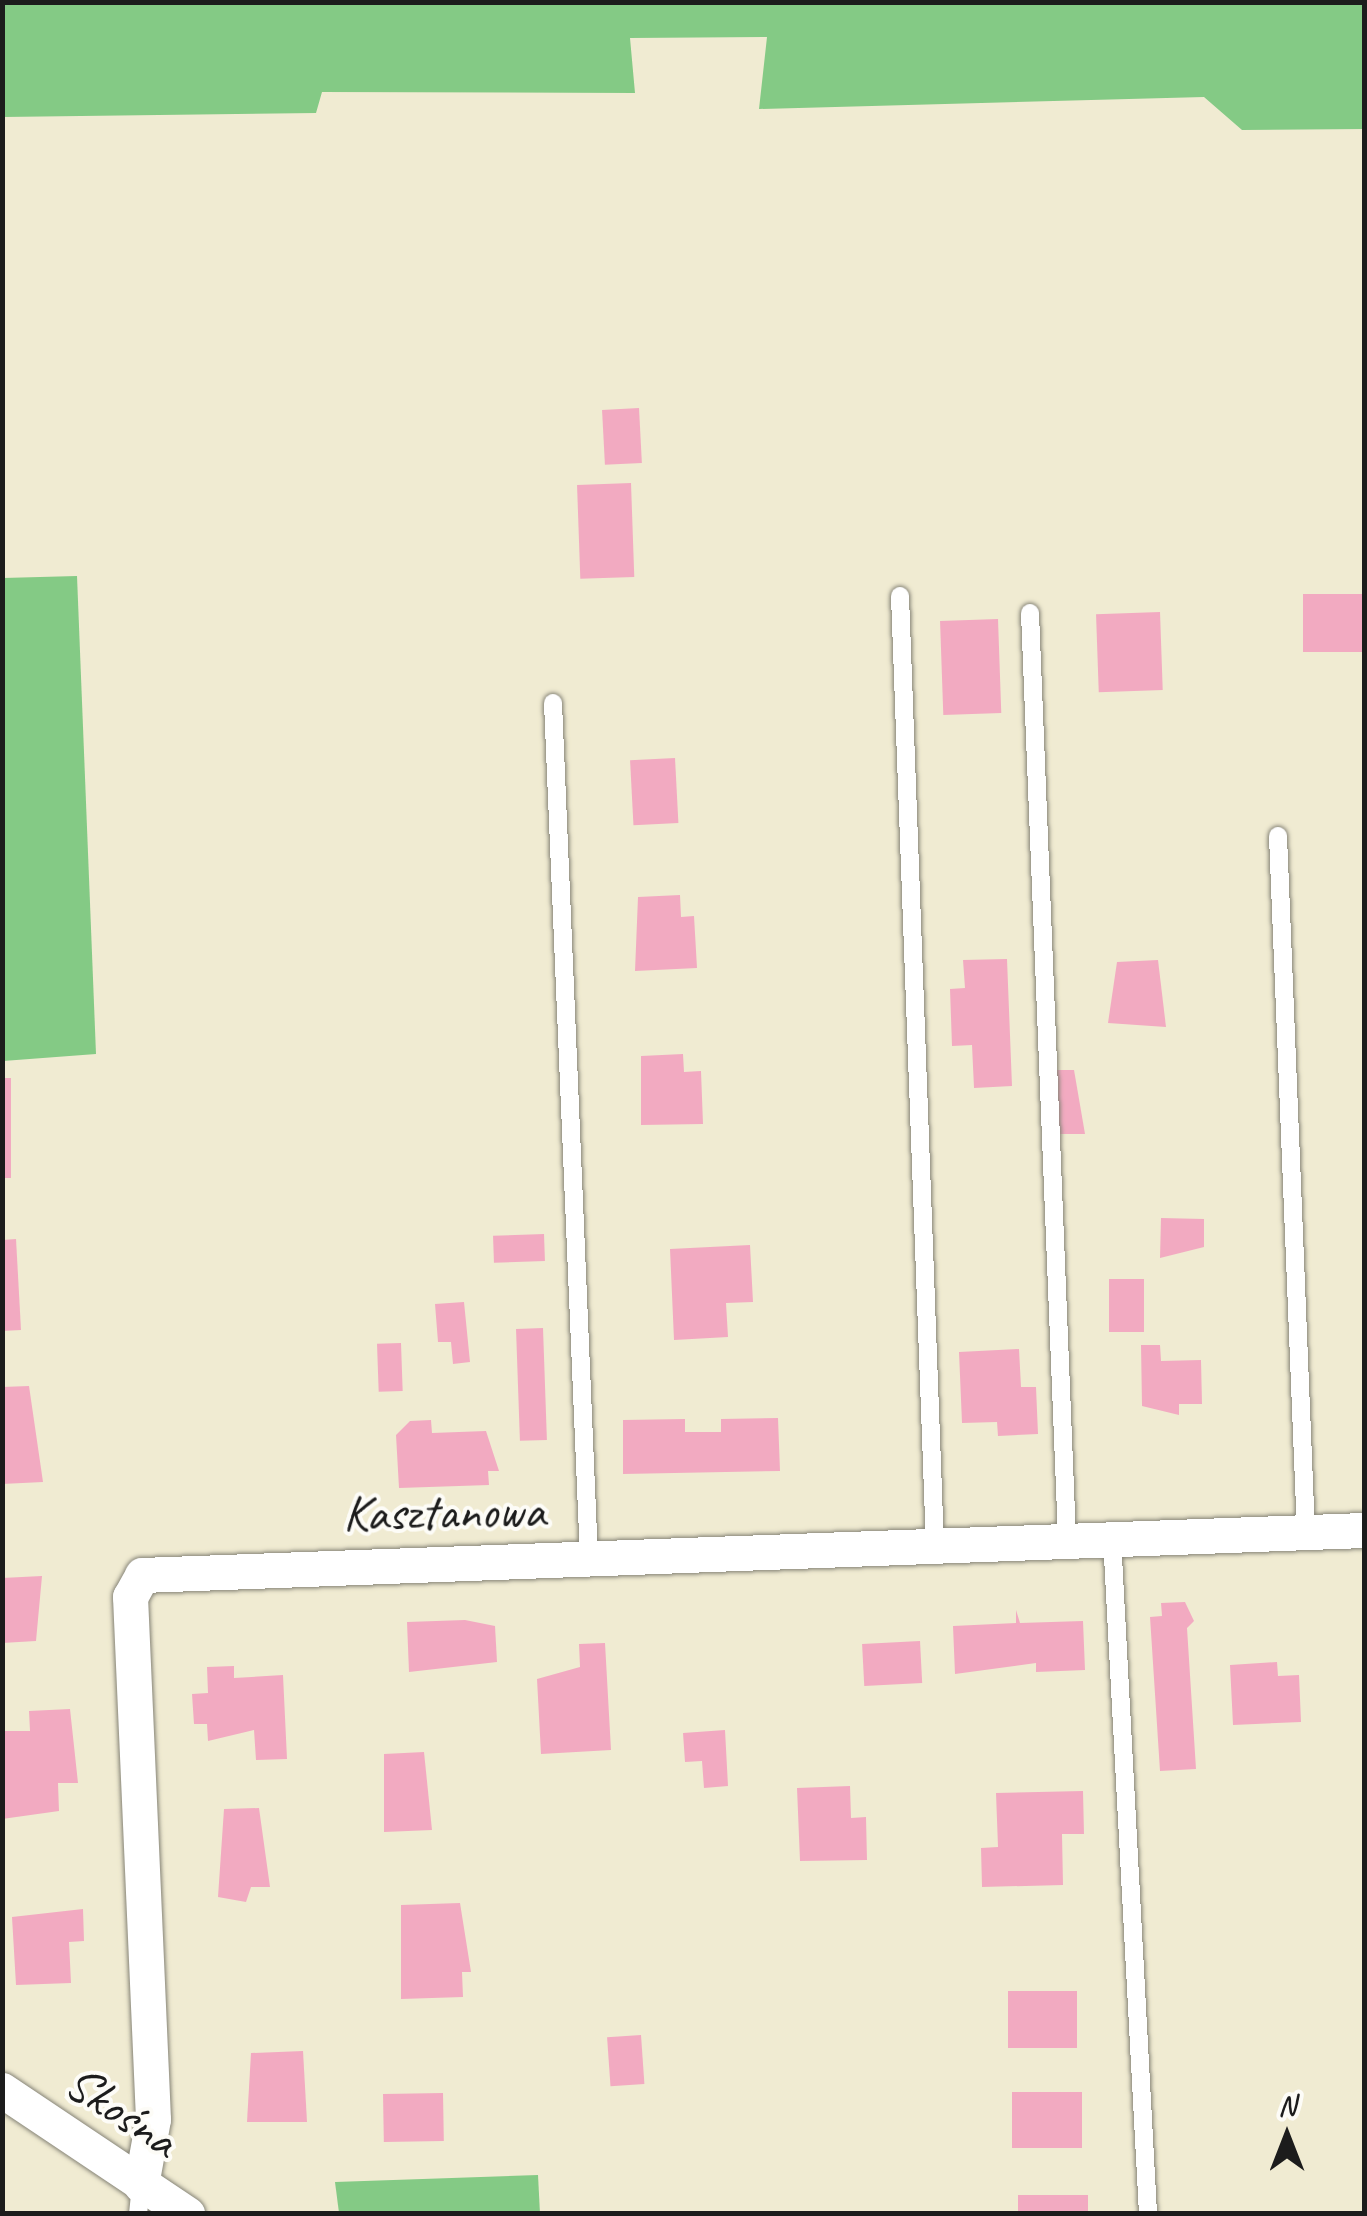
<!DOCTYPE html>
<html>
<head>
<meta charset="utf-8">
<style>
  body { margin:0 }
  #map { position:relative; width:1367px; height:2216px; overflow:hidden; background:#f0ebd2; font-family:Caveat,sans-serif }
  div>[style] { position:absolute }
  .green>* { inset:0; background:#84ca85 }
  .building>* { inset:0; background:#f2aac1; transform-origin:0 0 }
  .roads { filter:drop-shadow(0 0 2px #868477) drop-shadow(0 0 2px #868477) }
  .service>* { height:18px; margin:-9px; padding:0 9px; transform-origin:9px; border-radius:9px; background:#fff }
  .minor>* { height:35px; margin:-17.5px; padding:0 17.5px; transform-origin:17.5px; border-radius:17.5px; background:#fff }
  span { translate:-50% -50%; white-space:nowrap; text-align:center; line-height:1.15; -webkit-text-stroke:8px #fdfcf7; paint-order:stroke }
  .street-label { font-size:50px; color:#1c1c1c }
  .frame { position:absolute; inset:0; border:5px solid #1c1c1c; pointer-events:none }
  .north { position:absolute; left:1237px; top:2086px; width:100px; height:100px; -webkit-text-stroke:8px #fdfcf7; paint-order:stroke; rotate:0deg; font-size:28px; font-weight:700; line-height:40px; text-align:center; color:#1c1c1c }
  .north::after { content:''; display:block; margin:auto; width:35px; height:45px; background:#1c1c1c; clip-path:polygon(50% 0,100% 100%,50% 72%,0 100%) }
</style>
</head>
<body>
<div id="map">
  <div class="green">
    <div style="clip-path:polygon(2px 3px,1364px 3px,1364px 129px,1242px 130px,1204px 97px,759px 109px,767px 37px,630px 38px,635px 93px,322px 92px,316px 113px,3px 117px)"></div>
    <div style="clip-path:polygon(77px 576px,96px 1054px,3px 1061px,3px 578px)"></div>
    <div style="clip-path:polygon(538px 2175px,540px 2214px,339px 2213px,335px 2182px)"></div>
  </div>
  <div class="building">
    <div style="left:639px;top:408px;width:55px;height:37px;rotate:87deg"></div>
    <div style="left:631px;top:483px;width:94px;height:54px;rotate:88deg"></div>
    <div style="left:1364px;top:594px;width:58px;height:61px;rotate:90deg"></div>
    <div style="left:1160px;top:612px;width:78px;height:64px;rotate:88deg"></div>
    <div style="left:998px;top:619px;width:94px;height:58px;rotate:88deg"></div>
    <div style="left:675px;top:758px;width:65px;height:45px;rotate:87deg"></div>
    <div style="clip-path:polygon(680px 895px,681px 917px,694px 916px,697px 968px,635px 971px,638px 897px)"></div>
    <div style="clip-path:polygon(1007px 959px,1012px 1086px,974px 1088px,972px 1045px,952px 1046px,950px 989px,965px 988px,963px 960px)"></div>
    <div style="clip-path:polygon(1158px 960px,1166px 1027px,1108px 1023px,1117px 962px)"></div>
    <div style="clip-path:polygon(683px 1054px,684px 1072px,701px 1071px,703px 1124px,641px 1125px,641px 1056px)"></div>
    <div style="clip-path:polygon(1054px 1070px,1074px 1070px,1085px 1134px,1055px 1134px)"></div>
    <div style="left:2px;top:1078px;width:9px;height:100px"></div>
    <div style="clip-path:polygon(1161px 1218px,1204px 1219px,1204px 1247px,1160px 1258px)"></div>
    <div style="left:544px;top:1234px;width:27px;height:51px;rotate:88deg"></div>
    <div style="clip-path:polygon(16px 1239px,21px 1330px,2px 1331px,2px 1240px)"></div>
    <div style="clip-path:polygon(750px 1245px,753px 1302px,726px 1303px,728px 1337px,674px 1340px,670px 1249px)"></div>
    <div style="left:1144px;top:1279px;width:53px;height:35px;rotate:90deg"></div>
    <div style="clip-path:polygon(464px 1302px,470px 1362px,453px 1364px,451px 1342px,438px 1342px,435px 1304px)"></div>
    <div style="left:543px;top:1328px;width:112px;height:27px;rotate:88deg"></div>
    <div style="left:401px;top:1343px;width:48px;height:24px;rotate:88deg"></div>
    <div style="clip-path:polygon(1141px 1345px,1160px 1345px,1161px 1361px,1201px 1360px,1202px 1404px,1179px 1404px,1179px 1415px,1142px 1406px)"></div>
    <div style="clip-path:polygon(1019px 1349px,1021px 1387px,1036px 1387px,1038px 1434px,998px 1436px,997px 1422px,962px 1423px,959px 1352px)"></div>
    <div style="clip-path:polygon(29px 1386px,43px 1482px,2px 1484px,2px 1387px)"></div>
    <div style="clip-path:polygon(778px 1418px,780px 1471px,623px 1474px,623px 1420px,685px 1419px,685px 1432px,721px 1432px,721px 1419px)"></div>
    <div style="clip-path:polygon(431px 1420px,432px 1433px,486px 1431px,499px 1471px,488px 1471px,489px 1485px,399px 1488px,396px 1435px,410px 1421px)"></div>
    <div style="clip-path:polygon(42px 1576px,36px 1641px,2px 1643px,2px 1578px)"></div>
    <div style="clip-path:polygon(1185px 1602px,1194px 1621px,1187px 1628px,1196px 1769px,1160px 1771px,1150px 1617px,1162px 1616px,1161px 1603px)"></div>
    <div style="clip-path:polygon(1016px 1610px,1020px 1623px,1083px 1621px,1085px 1670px,1036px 1672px,1036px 1663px,955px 1674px,953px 1626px,1016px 1623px)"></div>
    <div style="clip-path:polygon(465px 1620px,495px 1626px,497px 1662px,409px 1672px,407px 1622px)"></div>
    <div style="left:920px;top:1641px;width:42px;height:58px;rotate:87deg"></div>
    <div style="clip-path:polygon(605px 1643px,611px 1750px,541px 1754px,537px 1679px,580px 1667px,579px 1644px)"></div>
    <div style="clip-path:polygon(1277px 1662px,1278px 1676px,1299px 1675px,1301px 1722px,1233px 1725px,1230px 1665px)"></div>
    <div style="clip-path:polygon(234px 1666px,234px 1678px,283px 1675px,287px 1759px,256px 1760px,254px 1730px,208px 1741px,207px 1724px,194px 1724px,192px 1694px,208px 1693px,207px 1667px)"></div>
    <div style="clip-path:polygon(70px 1709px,78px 1783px,58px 1783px,59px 1811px,2px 1819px,2px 1731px,30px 1731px,29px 1711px)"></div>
    <div style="clip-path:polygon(725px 1730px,728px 1786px,704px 1788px,702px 1761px,685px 1762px,683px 1733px)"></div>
    <div style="clip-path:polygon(424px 1752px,432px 1830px,384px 1832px,384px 1754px)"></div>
    <div style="clip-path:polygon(850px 1786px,851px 1818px,866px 1817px,867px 1860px,800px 1861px,797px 1788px)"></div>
    <div style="clip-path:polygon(1083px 1791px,1084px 1834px,1062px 1834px,1063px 1885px,982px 1887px,981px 1848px,998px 1847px,996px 1793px)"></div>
    <div style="clip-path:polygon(259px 1808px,270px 1887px,251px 1887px,246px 1902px,218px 1897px,224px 1809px)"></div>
    <div style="clip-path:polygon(460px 1903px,471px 1972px,462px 1972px,463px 1997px,401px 1999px,401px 1905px)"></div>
    <div style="clip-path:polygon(83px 1909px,84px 1941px,69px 1942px,71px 1983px,16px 1985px,12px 1917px)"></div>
    <div style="left:1077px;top:1991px;width:57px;height:69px;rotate:90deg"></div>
    <div style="left:641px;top:2035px;width:49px;height:34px;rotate:86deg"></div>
    <div style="clip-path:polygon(303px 2051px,307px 2122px,247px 2122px,251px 2053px)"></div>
    <div style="left:1082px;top:2092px;width:56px;height:70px;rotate:90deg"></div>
    <div style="left:443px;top:2093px;width:48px;height:60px;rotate:89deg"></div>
    <div style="left:1088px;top:2195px;width:19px;height:70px;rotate:90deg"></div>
  </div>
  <div class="roads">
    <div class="service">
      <div style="left:900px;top:596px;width:950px;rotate:87.89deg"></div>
      <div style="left:1030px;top:613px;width:928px;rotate:87.71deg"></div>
      <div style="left:553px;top:703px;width:856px;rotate:87.59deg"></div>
      <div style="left:1278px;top:836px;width:698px;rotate:87.7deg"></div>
      <div style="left:1112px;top:1538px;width:677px;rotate:86.95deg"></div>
      <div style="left:138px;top:2214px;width:29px;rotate:-84deg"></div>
    </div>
    <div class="minor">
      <div style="left:2px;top:2090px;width:223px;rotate:33.8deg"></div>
      <div style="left:141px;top:2185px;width:67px;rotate:-79.7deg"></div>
      <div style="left:153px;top:2119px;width:523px;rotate:-92.52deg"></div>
      <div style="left:130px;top:1597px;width:25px;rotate:-61deg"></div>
      <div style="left:142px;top:1575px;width:1223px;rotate:-2.11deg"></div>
    </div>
  </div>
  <div class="street-label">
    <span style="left:444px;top:1512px;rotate:-1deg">Kasztanowa</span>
    <span style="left:122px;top:2111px;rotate:34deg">Skośna</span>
  </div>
  <div class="frame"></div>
  <div class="north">N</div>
</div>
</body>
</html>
